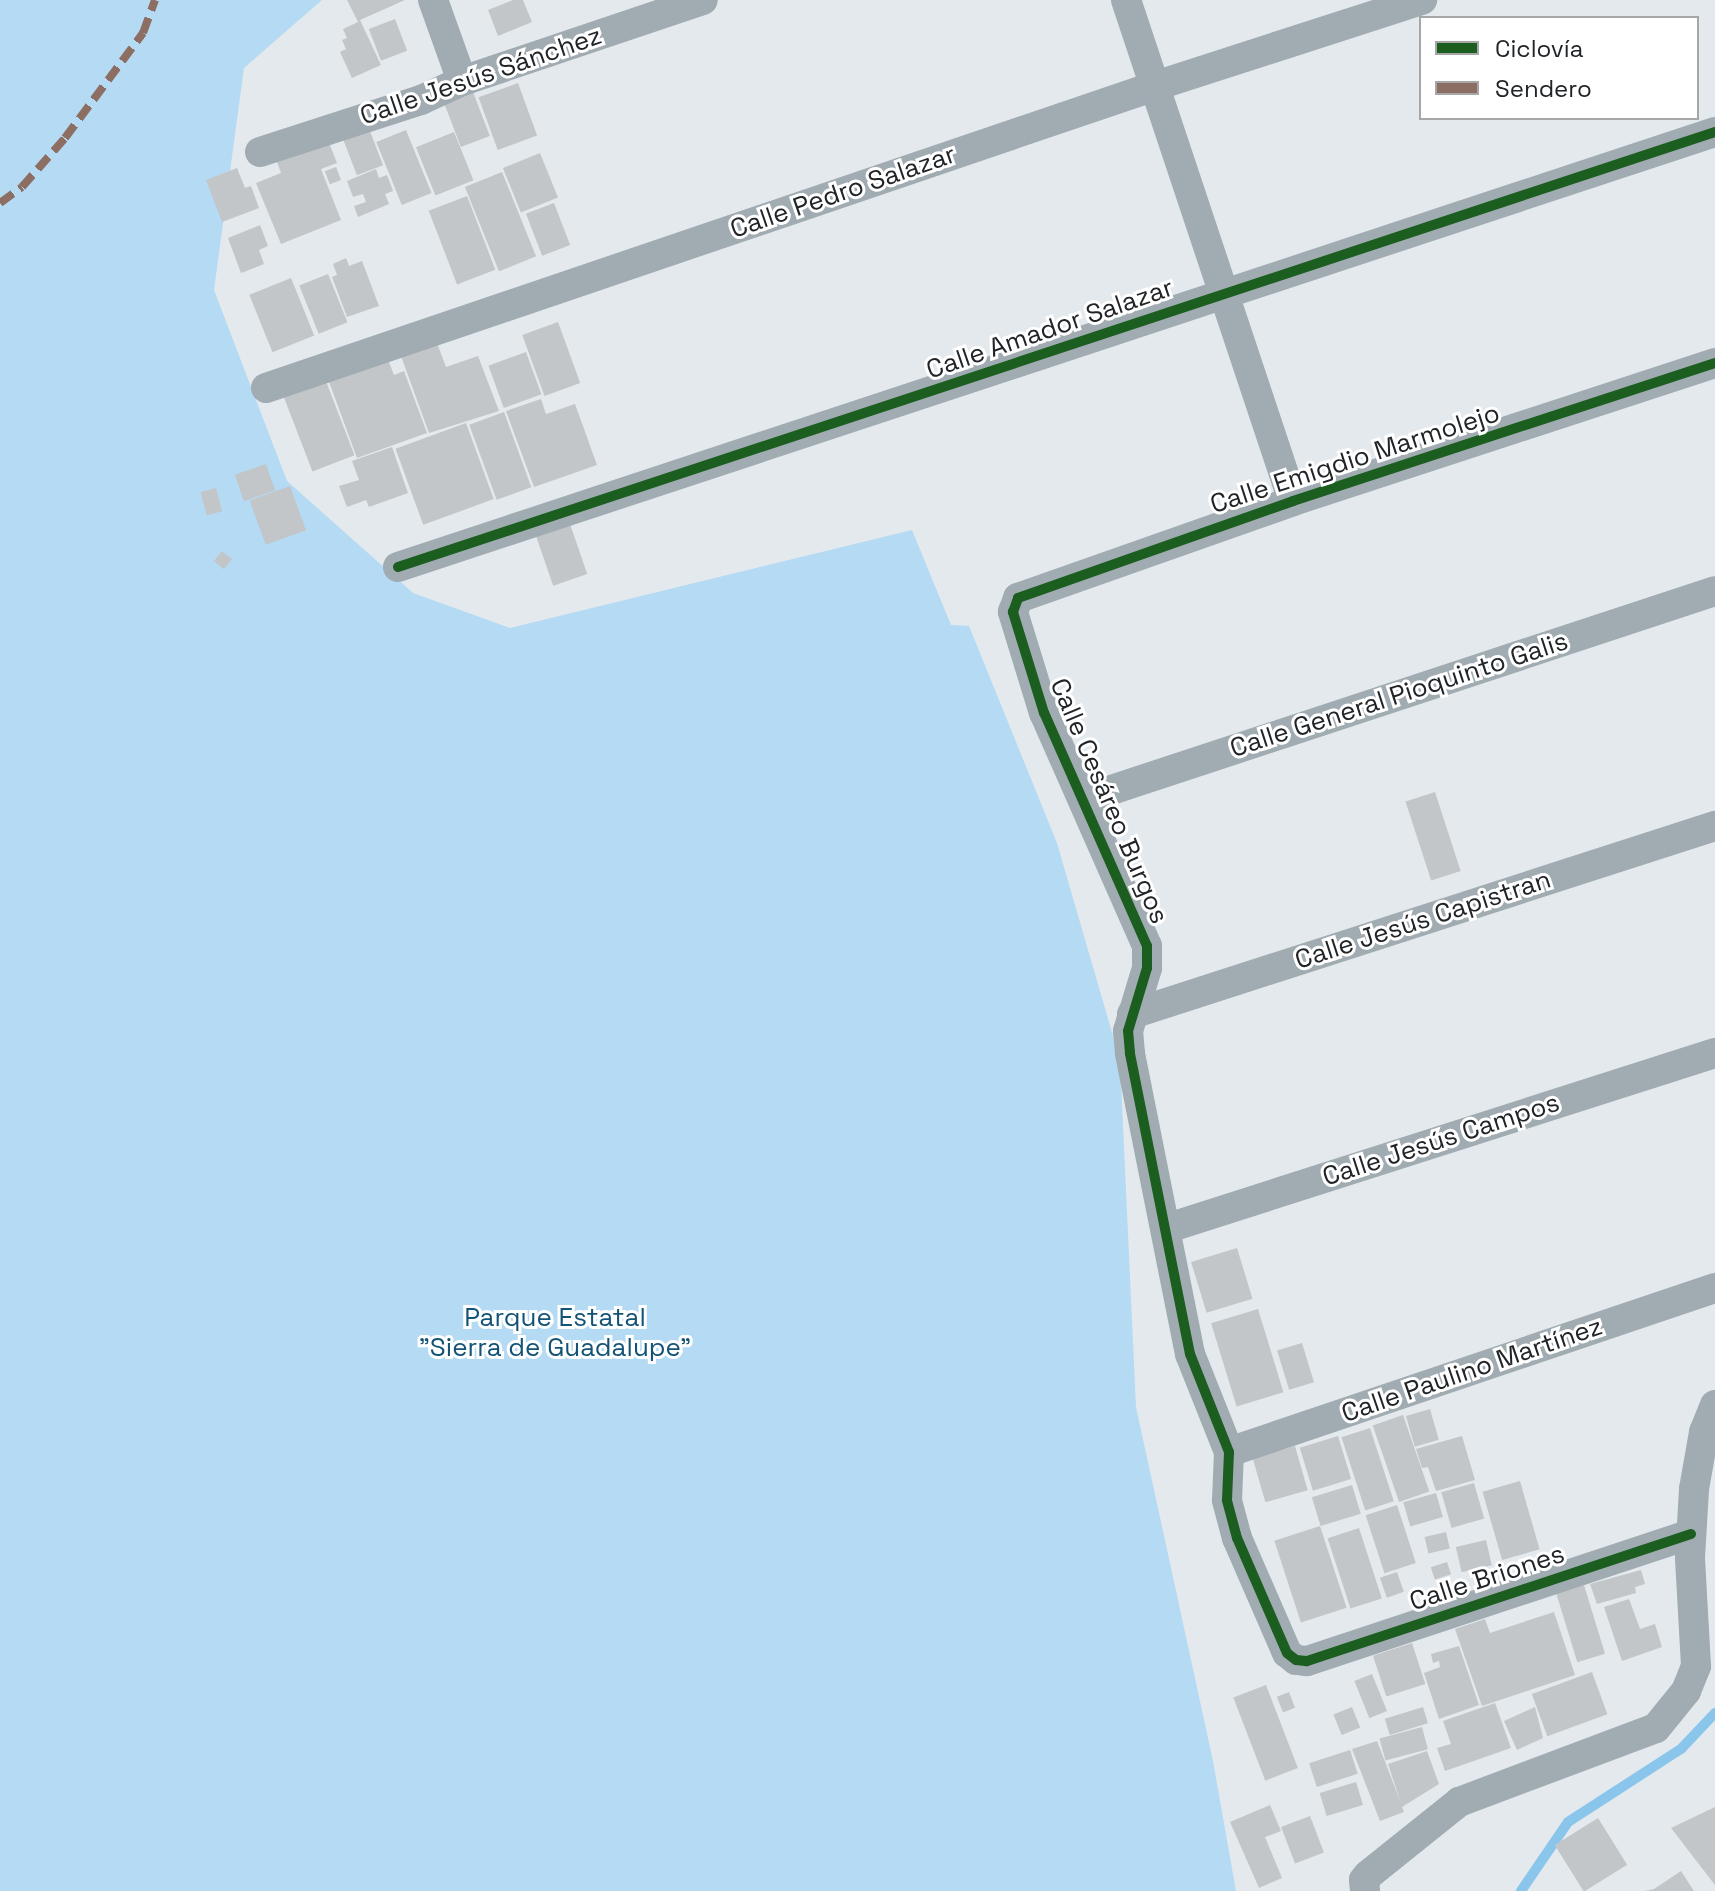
<!DOCTYPE html>
<html>
<head>
<meta charset="utf-8">
<style>
  body { margin:0 }
  #map { position:relative; width:1715px; height:1891px; overflow:hidden; background:#e4e9ed; font-family:"Space Grotesk",sans-serif }
  div>[style] { position:absolute }
  .green>* { inset:0; background:#b5daf4 }
  .stream>* { height:10px; margin:-5px; padding:0 5px; transform-origin:5px; border-radius:5px; background:#8ac5eb }
  .building>* { inset:0; background:#c2c6c9; transform-origin:0 0 }
  .street>* { height:30px; margin:-15px; padding:0 15px; transform-origin:15px; border-radius:15px; background:#a1abb2 }
  .quiet>* { height:8px; margin-top:-4px; transform-origin:0; background:repeating-linear-gradient(90deg,#8d6e63 0 16px,transparent 0 24px) }
  .cycleway>* { height:10px; margin:-5px; padding:0 5px; transform-origin:5px; border-radius:5px; background:#1b5e20 }
  span { translate:-50% -50%; white-space:nowrap; text-align:center; line-height:1.15; -webkit-text-stroke:6px #fff; paint-order:stroke }
  .street-label { font-size:26px; color:#212427 }
  .park-label { font-size:26px; color:#135376 }
  .legend { position:absolute; left:1419px; top:16px; width:280px; height:104px; box-sizing:border-box; background:#fff; border:2px solid #a6a7a9; margin:0; padding:10px 14px; list-style:none; font-size:24px; color:#212427 }
  .legend li { display:flex; align-items:center; gap:16px; height:40px }
  .legend b { width:40px; border:2px solid #a6a7a9 }
</style>
</head>
<body>
<div id="map">
  <div class="green">
    <div style="clip-path:polygon(0 0,322px 0,244px 68px,214px 290px,287px 481px,413px 593px,510px 628px,912px 530px,951px 625px,969px 626px,1057px 843px,1120px 1060px,1136px 1407px,1213px 1761px,1236px 1891px,0 1891px)"></div>
  </div>
  <div class="stream">
    <div style="left:1521px;top:1891px;width:83px;rotate:-55.7deg"></div>
    <div style="left:1568px;top:1822px;width:135px;rotate:-32.9deg"></div>
    <div style="left:1681px;top:1749px;width:50px;rotate:-46.6deg"></div>
  </div>
  <div class="building">
    <div style="clip-path:polygon(347px 0,405px 0,360px 20px,381px 65px,352px 78px,340px 52px,346px 49px,342px 40px,347px 38px,343px 29px,358px 22px)"></div>
    <div style="clip-path:polygon(513px 0,523px 0,532px 22px,498px 36px,488px 10px)"></div>
    <div style="left:395px;top:19px;width:34px;height:28px;rotate:69deg"></div>
    <div style="left:518px;top:83px;width:56px;height:42px;rotate:70deg"></div>
    <div style="left:473px;top:92px;width:47px;height:31px;rotate:69deg"></div>
    <div style="left:368px;top:126px;width:42px;height:28px;rotate:69deg"></div>
    <div style="left:406px;top:130px;width:68px;height:32px;rotate:68deg"></div>
    <div style="left:454px;top:132px;width:52px;height:41px;rotate:68deg"></div>
    <div style="clip-path:polygon(328px 140px,337px 163px,321px 169px,341px 220px,281px 244px,256px 183px,281px 173px,276px 159px)"></div>
    <div style="left:540px;top:153px;width:48px;height:40px;rotate:68deg"></div>
    <div style="left:336px;top:167px;width:14px;height:12px;rotate:69deg"></div>
    <div style="clip-path:polygon(237px 168px,245px 188px,251px 186px,259px 208px,222px 222px,206px 180px)"></div>
    <div style="clip-path:polygon(376px 169px,379px 178px,387px 175px,393px 191px,385px 194px,389px 204px,358px 217px,354px 206px,366px 202px,363px 194px,353px 197px,347px 181px)"></div>
    <div style="left:502px;top:172px;width:91px;height:40px;rotate:68deg"></div>
    <div style="left:467px;top:196px;width:79px;height:41px;rotate:69deg"></div>
    <div style="left:554px;top:203px;width:45px;height:30px;rotate:69deg"></div>
    <div style="clip-path:polygon(260px 225px,268px 246px,259px 250px,264px 264px,241px 273px,228px 238px)"></div>
    <div style="clip-path:polygon(346px 258px,349px 266px,362px 261px,379px 306px,347px 317px,332px 277px,337px 275px,333px 264px)"></div>
    <div style="left:328px;top:274px;width:52px;height:31px;rotate:68deg"></div>
    <div style="left:291px;top:278px;width:62px;height:45px;rotate:68deg"></div>
    <div style="left:558px;top:322px;width:65px;height:38px;rotate:70deg"></div>
    <div style="clip-path:polygon(437px 343px,446px 367px,478px 356px,499px 411px,429px 433px,401px 356px)"></div>
    <div style="left:526px;top:352px;width:45px;height:40px;rotate:70deg"></div>
    <div style="clip-path:polygon(387px 357px,394px 375px,404px 371px,427px 433px,357px 458px,328px 379px)"></div>
    <div style="left:324px;top:376px;width:85px;height:45px;rotate:69deg"></div>
    <div style="clip-path:polygon(541px 399px,546px 414px,575px 404px,597px 465px,534px 487px,506px 411px)"></div>
    <div style="left:504px;top:412px;width:80px;height:37px;rotate:70deg"></div>
    <div style="left:466px;top:423px;width:81px;height:75px;rotate:70deg"></div>
    <div style="clip-path:polygon(392px 447px,408px 493px,369px 507px,366px 500px,347px 507px,339px 486px,359px 480px,352px 461px)"></div>
    <div style="left:266px;top:464px;width:28px;height:33px;rotate:71deg"></div>
    <div style="left:290px;top:486px;width:47px;height:43px;rotate:70deg"></div>
    <div style="left:216px;top:488px;width:24px;height:16px;rotate:75deg"></div>
    <div style="left:570px;top:524px;width:53px;height:36px;rotate:71deg"></div>
    <div style="left:222px;top:551px;width:13px;height:13px;rotate:39deg"></div>
    <div style="left:1435px;top:792px;width:83px;height:31px;rotate:72deg"></div>
    <div style="left:1237px;top:1248px;width:53px;height:48px;rotate:73deg"></div>
    <div style="left:1258px;top:1309px;width:87px;height:49px;rotate:73deg"></div>
    <div style="left:1302px;top:1343px;width:41px;height:26px;rotate:73deg"></div>
    <div style="left:1430px;top:1409px;width:32px;height:25px;rotate:74deg"></div>
    <div style="left:1403px;top:1415px;width:81px;height:32px;rotate:71deg"></div>
    <div style="left:1370px;top:1428px;width:77px;height:30px;rotate:72deg"></div>
    <div style="left:1338px;top:1436px;width:45px;height:40px;rotate:73deg"></div>
    <div style="clip-path:polygon(1462px 1436px,1475px 1480px,1436px 1491px,1428px 1467px,1422px 1468px,1416px 1449px)"></div>
    <div style="left:1295px;top:1446px;width:46px;height:44px;rotate:74deg"></div>
    <div style="left:1520px;top:1481px;width:71px;height:39px;rotate:74deg"></div>
    <div style="left:1474px;top:1483px;width:37px;height:34px;rotate:74deg"></div>
    <div style="left:1352px;top:1485px;width:30px;height:42px;rotate:73deg"></div>
    <div style="left:1436px;top:1493px;width:25px;height:34px;rotate:74deg"></div>
    <div style="left:1397px;top:1505px;width:61px;height:33px;rotate:72deg"></div>
    <div style="left:1320px;top:1526px;width:86px;height:48px;rotate:72deg"></div>
    <div style="left:1359px;top:1528px;width:74px;height:33px;rotate:72deg"></div>
    <div style="left:1446px;top:1532px;width:17px;height:22px;rotate:77deg"></div>
    <div style="left:1486px;top:1540px;width:26px;height:31px;rotate:77deg"></div>
    <div style="left:1447px;top:1562px;width:13px;height:17px;rotate:72deg"></div>
    <div style="clip-path:polygon(1641px 1570px,1645px 1584px,1635px 1587px,1636px 1593px,1597px 1604px,1590px 1584px)"></div>
    <div style="left:1397px;top:1572px;width:21px;height:18px;rotate:71deg"></div>
    <div style="left:1584px;top:1585px;width:72px;height:29px;rotate:73deg"></div>
    <div style="clip-path:polygon(1629px 1599px,1640px 1629px,1655px 1624px,1662px 1647px,1622px 1661px,1604px 1607px)"></div>
    <div style="clip-path:polygon(1554px 1612px,1575px 1675px,1482px 1706px,1455px 1629px,1485px 1619px,1490px 1633px)"></div>
    <div style="left:1412px;top:1643px;width:43px;height:41px;rotate:72deg"></div>
    <div style="clip-path:polygon(1459px 1646px,1479px 1705px,1439px 1719px,1424px 1673px,1440px 1667px,1439px 1661px,1433px 1663px,1431px 1654px)"></div>
    <div style="left:1592px;top:1672px;width:45px;height:64px;rotate:70deg"></div>
    <div style="left:1372px;top:1674px;width:40px;height:19px;rotate:68deg"></div>
    <div style="left:1266px;top:1685px;width:89px;height:35px;rotate:69deg"></div>
    <div style="left:1289px;top:1692px;width:17px;height:13px;rotate:69deg"></div>
    <div style="clip-path:polygon(1495px 1703px,1511px 1748px,1445px 1771px,1437px 1748px,1451px 1744px,1443px 1721px)"></div>
    <div style="left:1352px;top:1707px;width:22px;height:20px;rotate:68deg"></div>
    <div style="left:1423px;top:1707px;width:17px;height:40px;rotate:73deg"></div>
    <div style="clip-path:polygon(1535px 1707px,1543px 1738px,1517px 1750px,1504px 1721px)"></div>
    <div style="left:1422px;top:1727px;width:23px;height:44px;rotate:75deg"></div>
    <div style="clip-path:polygon(1377px 1741px,1401px 1803px,1388px 1764px,1427px 1751px,1439px 1784px,1402px 1807px,1404px 1812px,1380px 1821px,1352px 1749px)"></div>
    <div style="left:1350px;top:1750px;width:25px;height:43px;rotate:72deg"></div>
    <div style="left:1356px;top:1782px;width:24px;height:38px;rotate:73deg"></div>
    <div style="clip-path:polygon(1270px 1805px,1281px 1831px,1265px 1837px,1282px 1878px,1259px 1888px,1230px 1822px)"></div>
    <div style="clip-path:polygon(1715px 1807px,1715px 1885px,1671px 1828px)"></div>
    <div style="left:1310px;top:1816px;width:39px;height:31px;rotate:69deg"></div>
    <div style="left:1598px;top:1818px;width:55px;height:51px;rotate:58deg"></div>
    <div style="clip-path:polygon(1681px 1871px,1694px 1891px,1645px 1891px,1654px 1889px)"></div>
  </div>
  <div class="street">
    <div style="left:433px;top:0;width:86px;rotate:70.3deg"></div>
    <div style="left:1126px;top:0;width:528px;rotate:71.57deg"></div>
    <div style="left:260px;top:152px;width:169px;rotate:-17.9deg"></div>
    <div style="left:421px;top:100px;width:45px;rotate:-24.9deg"></div>
    <div style="left:462px;top:81px;width:254px;rotate:-18.6deg"></div>
    <div style="left:266px;top:388px;width:936px;rotate:-18.76deg"></div>
    <div style="left:1152px;top:87px;width:284px;rotate:-17.9deg"></div>
    <div style="left:398px;top:567px;width:1387px;rotate:-18.28deg"></div>
    <div style="left:1084px;top:799px;width:664px;rotate:-18.24deg"></div>
    <div style="left:1132px;top:1014px;width:613px;rotate:-17.87deg"></div>
    <div style="left:1168px;top:1228px;width:574px;rotate:-17.74deg"></div>
    <div style="left:1229px;top:1452px;width:513px;rotate:-18.65deg"></div>
    <div style="left:1691px;top:1534px;width:405px;rotate:161.7deg"></div>
    <div style="left:1306px;top:1661px;width:10px;rotate:-174deg"></div>
    <div style="left:1296px;top:1660px;width:11px;rotate:-142deg"></div>
    <div style="left:1287px;top:1653px;width:125px;rotate:-113.5deg"></div>
    <div style="left:1237px;top:1538px;width:39px;rotate:-105deg"></div>
    <div style="left:1227px;top:1500px;width:48px;rotate:-87.6deg"></div>
    <div style="left:1229px;top:1452px;width:105px;rotate:-111.7deg"></div>
    <div style="left:1190px;top:1354px;width:307px;rotate:-101.3deg"></div>
    <div style="left:1130px;top:1053px;width:22px;rotate:-95deg"></div>
    <div style="left:1128px;top:1031px;width:66px;rotate:-73.2deg"></div>
    <div style="left:1147px;top:968px;width:22px;rotate:-90deg"></div>
    <div style="left:1147px;top:946px;width:255px;rotate:-113.8deg"></div>
    <div style="left:1044px;top:713px;width:106px;rotate:-107.1deg"></div>
    <div style="left:1013px;top:612px;width:15px;rotate:-70deg"></div>
    <div style="left:1018px;top:598px;width:292px;rotate:-19.4deg"></div>
    <div style="left:1293px;top:501px;width:444px;rotate:-18.1deg"></div>
    <div style="left:1365px;top:1891px;width:11px;rotate:-95deg"></div>
    <div style="left:1364px;top:1880px;width:6px;rotate:-51deg"></div>
    <div style="left:1368px;top:1875px;width:117px;rotate:-38.7deg"></div>
    <div style="left:1459px;top:1802px;width:210px;rotate:-20.6deg"></div>
    <div style="left:1656px;top:1728px;width:48px;rotate:-51deg"></div>
    <div style="left:1686px;top:1691px;width:27px;rotate:-68deg"></div>
    <div style="left:1696px;top:1666px;width:109px;rotate:-93.2deg"></div>
    <div style="left:1690px;top:1557px;width:68px;rotate:-86.6deg"></div>
    <div style="left:1694px;top:1489px;width:58px;rotate:-80deg"></div>
    <div style="left:1704px;top:1432px;width:29px;rotate:-68deg"></div>
  </div>
  <div class="quiet">
    <div style="left:0;top:203px;width:27px;rotate:-36deg"></div>
    <div style="left:22px;top:187px;width:65px;rotate:-48.7deg"></div>
    <div style="left:65px;top:138px;width:131px;rotate:-53.4deg"></div>
    <div style="left:143px;top:33px;width:35px;rotate:-70deg"></div>
  </div>
  <div class="cycleway">
    <div style="left:398px;top:567px;width:1387px;rotate:-18.28deg"></div>
    <div style="left:1691px;top:1534px;width:405px;rotate:161.7deg"></div>
    <div style="left:1306px;top:1661px;width:10px;rotate:-174deg"></div>
    <div style="left:1296px;top:1660px;width:11px;rotate:-142deg"></div>
    <div style="left:1287px;top:1653px;width:125px;rotate:-113.5deg"></div>
    <div style="left:1237px;top:1538px;width:39px;rotate:-105deg"></div>
    <div style="left:1227px;top:1500px;width:48px;rotate:-87.6deg"></div>
    <div style="left:1229px;top:1452px;width:105px;rotate:-111.7deg"></div>
    <div style="left:1190px;top:1354px;width:307px;rotate:-101.3deg"></div>
    <div style="left:1130px;top:1053px;width:22px;rotate:-95deg"></div>
    <div style="left:1128px;top:1031px;width:66px;rotate:-73.2deg"></div>
    <div style="left:1147px;top:968px;width:22px;rotate:-90deg"></div>
    <div style="left:1147px;top:946px;width:255px;rotate:-113.8deg"></div>
    <div style="left:1044px;top:713px;width:106px;rotate:-107.1deg"></div>
    <div style="left:1013px;top:612px;width:15px;rotate:-70deg"></div>
    <div style="left:1018px;top:598px;width:292px;rotate:-19.4deg"></div>
    <div style="left:1293px;top:501px;width:444px;rotate:-18.1deg"></div>
  </div>
  <div class="street-label">
    <span style="left:481px;top:76px;rotate:-19deg">Calle Jesús Sánchez</span>
    <span style="left:843px;top:192px;rotate:-19deg">Calle Pedro Salazar</span>
    <span style="left:1050px;top:329px;rotate:-19deg">Calle Amador Salazar</span>
    <span style="left:1355px;top:459px;rotate:-18deg">Calle Emigdio Marmolejo</span>
    <span style="left:1399px;top:695px;rotate:-18deg">Calle General Pioquinto Galis</span>
    <span style="left:1109px;top:801px;rotate:67deg">Calle Cesáreo Burgos</span>
    <span style="left:1423px;top:920px;rotate:-18deg">Calle Jesús Capistran</span>
    <span style="left:1441px;top:1140px;rotate:-18deg">Calle Jesús Campos</span>
    <span style="left:1472px;top:1370px;rotate:-19deg">Calle Paulino Martínez</span>
    <span style="left:1487px;top:1578px;rotate:-18deg">Calle Briones</span>
  </div>
  <div class="park-label">
    <span style="left:555px;top:1333px">Parque Estatal<br>"Sierra de Guadalupe"</span>
  </div>
  <ul class="legend">
  <li><b style="height:10px;background:#1b5e20"></b>Ciclovía</li>
  <li><b style="height:10px;background:#8d6e63"></b>Sendero</li>
  </ul>
</div>
</body>
</html>
